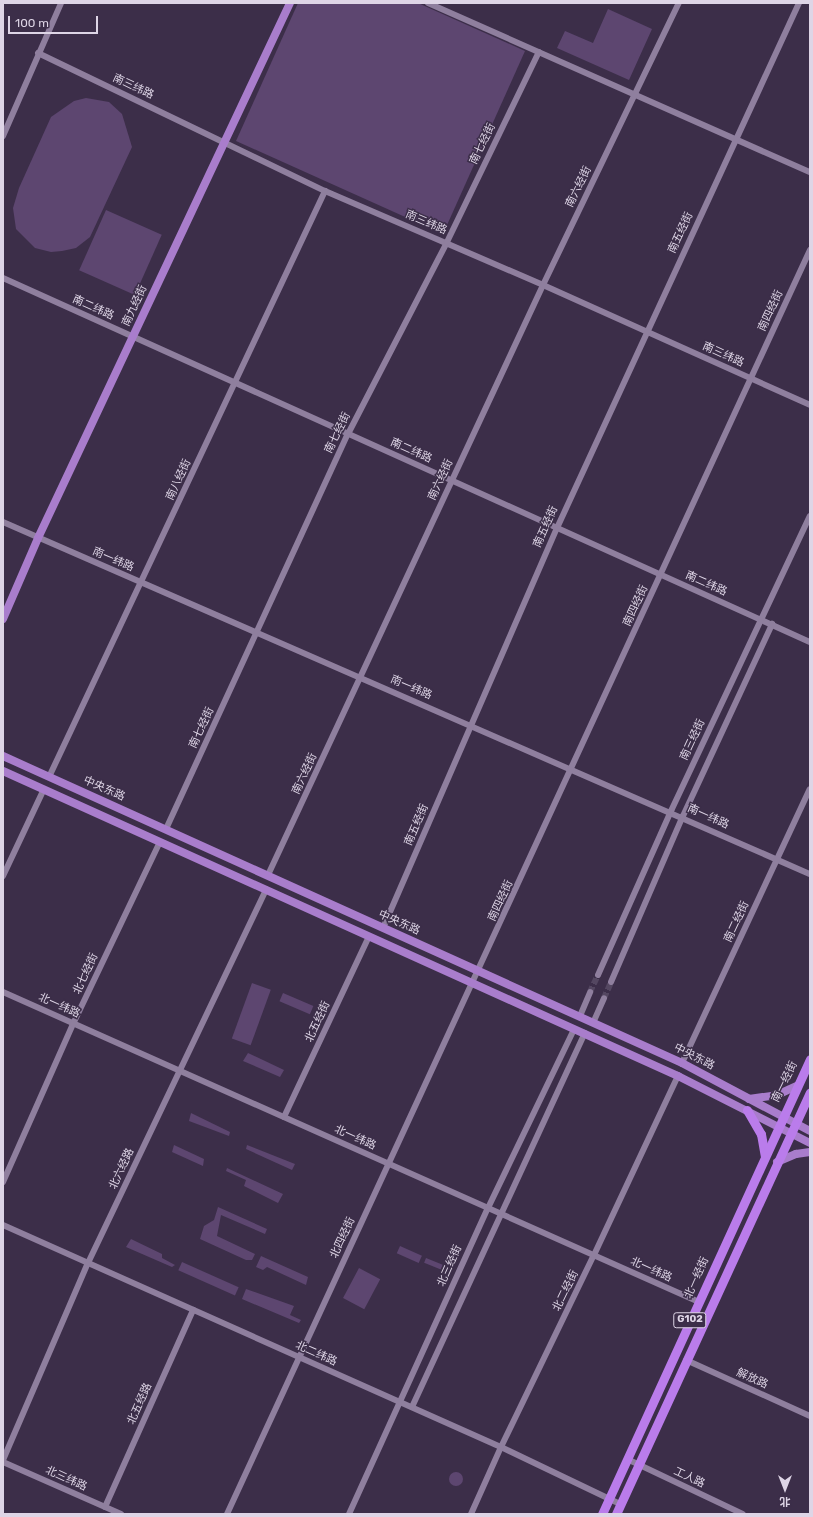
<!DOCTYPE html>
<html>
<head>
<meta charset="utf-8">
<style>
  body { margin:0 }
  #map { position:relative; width:813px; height:1517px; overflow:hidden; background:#3c2e49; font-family:Rubik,"Noto Sans SC",sans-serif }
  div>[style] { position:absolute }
  .green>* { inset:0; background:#5d4670; transform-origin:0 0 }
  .round { border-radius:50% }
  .minor-tunnel>* { height:6px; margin-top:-3px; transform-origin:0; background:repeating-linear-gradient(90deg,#544761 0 6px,transparent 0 9px) }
  .minor>* { height:6px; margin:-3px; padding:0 3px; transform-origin:3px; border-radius:3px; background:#8f7f9e }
  .major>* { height:8px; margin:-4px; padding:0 4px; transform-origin:4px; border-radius:4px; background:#a97dcc }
  .highway>* { height:9px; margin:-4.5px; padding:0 4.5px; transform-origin:4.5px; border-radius:4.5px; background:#ba7ceb }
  span { translate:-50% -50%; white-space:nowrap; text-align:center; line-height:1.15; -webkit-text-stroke:3px #3c2e49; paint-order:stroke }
  .shield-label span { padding:1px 3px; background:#3c2e49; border:1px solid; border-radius:3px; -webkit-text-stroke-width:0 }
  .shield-label { font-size:10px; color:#ded5e6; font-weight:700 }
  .street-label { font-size:11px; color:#ded5e6 }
  .frame { position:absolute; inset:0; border:4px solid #ded5e6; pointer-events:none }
  .north { position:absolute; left:765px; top:1469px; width:40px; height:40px; -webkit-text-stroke:3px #3c2e49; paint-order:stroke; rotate:180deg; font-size:11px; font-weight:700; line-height:16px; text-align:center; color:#ded5e6 }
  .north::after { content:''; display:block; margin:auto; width:14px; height:18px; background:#ded5e6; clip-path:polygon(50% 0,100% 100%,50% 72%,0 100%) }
  .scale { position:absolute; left:8px; top:16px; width:90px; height:18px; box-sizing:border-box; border:2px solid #ded5e6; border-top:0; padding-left:5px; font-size:12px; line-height:14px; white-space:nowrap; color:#ded5e6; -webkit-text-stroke:3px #3c2e49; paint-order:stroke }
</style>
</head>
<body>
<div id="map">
  <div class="green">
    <div style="clip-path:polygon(298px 3px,418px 3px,525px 51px,443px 234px,236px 141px)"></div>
    <div style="clip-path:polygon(608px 9px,652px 29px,629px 80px,557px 48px,565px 31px,593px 43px)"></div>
    <div style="clip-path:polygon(86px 98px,109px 102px,122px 114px,132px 147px,90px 237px,76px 248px,62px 251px,51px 252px,35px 248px,16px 229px,13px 208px,19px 188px,51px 117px,74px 101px)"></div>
    <div style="left:106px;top:210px;width:61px;height:66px;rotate:24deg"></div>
    <div style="left:252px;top:983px;width:20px;height:59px;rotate:20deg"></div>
    <div style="left:283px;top:993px;width:33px;height:9px;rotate:23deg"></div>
    <div style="clip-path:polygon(248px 1053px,284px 1070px,280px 1077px,243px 1061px)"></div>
    <div style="clip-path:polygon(191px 1113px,230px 1132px,229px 1136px,189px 1121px)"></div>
    <div style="clip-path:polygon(174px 1145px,204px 1159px,203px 1166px,172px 1152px)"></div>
    <div style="clip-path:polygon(247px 1145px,295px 1164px,292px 1170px,246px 1149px)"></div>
    <div style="clip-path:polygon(227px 1168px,283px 1194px,278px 1203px,244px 1186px,246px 1180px,226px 1171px)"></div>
    <div style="clip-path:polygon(218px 1207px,267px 1229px,265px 1234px,221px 1215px,217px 1236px,255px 1254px,252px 1260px,246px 1260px,200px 1239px,204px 1226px,214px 1220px)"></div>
    <div style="clip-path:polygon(131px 1239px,162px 1254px,162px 1258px,175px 1265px,172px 1267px,126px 1247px)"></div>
    <div style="left:400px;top:1246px;width:24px;height:8px;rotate:24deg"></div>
    <div style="clip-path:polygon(261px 1256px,308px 1277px,306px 1285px,267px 1267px,263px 1270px,256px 1267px)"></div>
    <div style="left:426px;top:1258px;width:18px;height:5px;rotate:22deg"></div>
    <div style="left:182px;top:1262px;width:62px;height:9px;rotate:24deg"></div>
    <div style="left:359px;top:1268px;width:24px;height:34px;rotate:28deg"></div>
    <div style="clip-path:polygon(246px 1289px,294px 1306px,290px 1315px,301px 1320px,299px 1323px,242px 1299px)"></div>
    <div class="round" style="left:449px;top:1472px;width:14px;height:14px"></div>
  </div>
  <div class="minor-tunnel">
    <div style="left:590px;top:992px;width:19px;rotate:-65deg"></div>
    <div style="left:604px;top:998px;width:17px;rotate:-66deg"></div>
  </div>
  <div class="minor">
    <div style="left:428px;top:3px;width:418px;rotate:23.9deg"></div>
    <div style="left:38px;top:53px;width:318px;rotate:25.7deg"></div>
    <div style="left:325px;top:191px;width:237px;rotate:23.3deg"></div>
    <div style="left:543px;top:285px;width:293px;rotate:24.2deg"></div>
    <div style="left:3px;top:136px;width:145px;rotate:-66.4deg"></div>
    <div style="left:3px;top:278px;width:885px;rotate:24.28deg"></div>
    <div style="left:3px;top:522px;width:880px;rotate:23.57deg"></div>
    <div style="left:49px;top:777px;width:648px;rotate:-64.78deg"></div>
    <div style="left:166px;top:829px;width:435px;rotate:-65.3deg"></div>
    <div style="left:348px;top:434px;width:216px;rotate:-62.7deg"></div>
    <div style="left:447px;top:242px;width:211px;rotate:-64.2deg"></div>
    <div style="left:268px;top:875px;width:651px;rotate:-65.01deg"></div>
    <div style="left:543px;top:285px;width:313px;rotate:-64.3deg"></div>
    <div style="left:3px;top:876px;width:96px;rotate:-64.8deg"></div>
    <div style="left:383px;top:928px;width:436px;rotate:-66.5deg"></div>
    <div style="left:557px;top:528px;width:578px;rotate:-65.25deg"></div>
    <div style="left:598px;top:975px;width:180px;rotate:-66deg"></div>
    <div style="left:671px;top:811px;width:326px;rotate:-64.8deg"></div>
    <div style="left:611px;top:982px;width:181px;rotate:-66.6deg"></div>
    <div style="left:683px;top:816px;width:212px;rotate:-65.1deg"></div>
    <div style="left:3px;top:992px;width:762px;rotate:24.01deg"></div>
    <div style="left:580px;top:1016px;width:26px;rotate:-67deg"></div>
    <div style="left:593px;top:1023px;width:27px;rotate:-66deg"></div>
    <div style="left:682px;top:1063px;width:302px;rotate:-65deg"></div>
    <div style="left:284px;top:1117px;width:200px;rotate:-64.8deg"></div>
    <div style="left:3px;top:1182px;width:173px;rotate:-66.1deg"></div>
    <div style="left:73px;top:1024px;width:202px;rotate:-64.5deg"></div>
    <div style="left:3px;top:1225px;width:545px;rotate:24.03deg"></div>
    <div style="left:501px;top:1447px;width:132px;rotate:25.6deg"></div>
    <div style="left:686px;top:1360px;width:136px;rotate:24.3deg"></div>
    <div style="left:412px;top:1407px;width:412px;rotate:-65.2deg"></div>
    <div style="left:627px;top:1459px;width:128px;rotate:25.4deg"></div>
    <div style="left:3px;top:1460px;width:215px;rotate:-66.7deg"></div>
    <div style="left:88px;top:1263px;width:414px;rotate:-64.5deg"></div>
    <div style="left:3px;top:1462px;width:129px;rotate:23.8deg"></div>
    <div style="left:105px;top:1507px;width:216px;rotate:-65.9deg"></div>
    <div style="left:227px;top:1514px;width:1392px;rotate:-65.24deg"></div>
    <div style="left:349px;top:1514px;width:336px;rotate:-65.6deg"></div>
    <div style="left:488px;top:1208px;width:199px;rotate:-64.3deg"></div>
    <div style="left:471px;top:1514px;width:73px;rotate:-65.9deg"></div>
    <div style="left:501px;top:1447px;width:213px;rotate:-64.2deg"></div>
    <div style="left:594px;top:1255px;width:198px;rotate:-64.9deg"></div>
  </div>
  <div class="major">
    <div style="left:3px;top:619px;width:88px;rotate:-66.6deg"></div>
    <div style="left:38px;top:538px;width:591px;rotate:-64.78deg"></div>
    <div style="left:3px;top:756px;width:745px;rotate:24.33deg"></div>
    <div style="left:682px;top:1063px;width:145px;rotate:28deg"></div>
    <div style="left:3px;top:771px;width:741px;rotate:24.32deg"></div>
    <div style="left:678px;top:1076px;width:148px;rotate:26.9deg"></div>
    <div style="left:749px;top:1099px;width:28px;rotate:-8deg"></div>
    <div style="left:777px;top:1095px;width:23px;rotate:-25deg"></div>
    <div style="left:777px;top:1162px;width:21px;rotate:-23deg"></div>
    <div style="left:796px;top:1154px;width:14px;rotate:-8deg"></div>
  </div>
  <div class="highway">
    <div style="left:747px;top:1110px;width:28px;rotate:60deg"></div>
    <div style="left:761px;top:1134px;width:22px;rotate:80deg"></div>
    <div style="left:602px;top:1514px;width:500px;rotate:-65.43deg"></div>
    <div style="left:616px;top:1514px;width:464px;rotate:-65.3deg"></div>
  </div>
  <div class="shield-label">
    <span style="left:690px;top:1320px">G102</span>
  </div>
  <div class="street-label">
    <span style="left:133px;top:87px;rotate:25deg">南三纬路</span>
    <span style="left:483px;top:144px;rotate:-64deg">南七经街</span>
    <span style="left:579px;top:187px;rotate:-64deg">南六经街</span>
    <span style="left:426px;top:223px;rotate:23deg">南三纬路</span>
    <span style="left:681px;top:233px;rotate:-65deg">南五经街</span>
    <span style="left:135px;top:306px;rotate:-65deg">南九经街</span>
    <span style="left:93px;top:308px;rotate:24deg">南二纬路</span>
    <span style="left:771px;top:311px;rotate:-65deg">南四经街</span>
    <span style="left:723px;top:355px;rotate:24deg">南三纬路</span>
    <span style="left:338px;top:433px;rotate:-64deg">南七经街</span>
    <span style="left:411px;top:451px;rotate:24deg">南二纬路</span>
    <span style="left:179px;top:480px;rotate:-65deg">南八经街</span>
    <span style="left:441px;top:480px;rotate:-65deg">南六经街</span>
    <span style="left:546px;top:527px;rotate:-66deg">南五经街</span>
    <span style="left:113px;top:560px;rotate:23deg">南一纬路</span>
    <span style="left:706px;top:584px;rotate:24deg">南二纬路</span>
    <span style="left:636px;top:606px;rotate:-65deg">南四经街</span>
    <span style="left:411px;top:688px;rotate:23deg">南一纬路</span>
    <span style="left:202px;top:728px;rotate:-65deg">南七经街</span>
    <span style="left:693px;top:740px;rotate:-65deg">南三经街</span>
    <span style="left:305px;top:774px;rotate:-65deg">南六经街</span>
    <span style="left:104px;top:789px;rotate:24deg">中央东路</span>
    <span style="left:708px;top:817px;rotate:24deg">南一纬路</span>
    <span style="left:417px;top:825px;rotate:-67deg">南五经街</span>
    <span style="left:501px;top:901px;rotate:-65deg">南四经街</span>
    <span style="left:737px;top:922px;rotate:-65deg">南二经街</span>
    <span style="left:399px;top:923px;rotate:24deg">中央东路</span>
    <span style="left:86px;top:974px;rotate:-65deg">北七经街</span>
    <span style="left:59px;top:1006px;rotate:24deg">北一纬路</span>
    <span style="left:318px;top:1022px;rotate:-65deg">北五经街</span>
    <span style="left:694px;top:1057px;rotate:27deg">中央东路</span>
    <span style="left:785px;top:1082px;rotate:-64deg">南一经街</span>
    <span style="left:355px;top:1138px;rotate:24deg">北一纬路</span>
    <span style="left:122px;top:1169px;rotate:-65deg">北六经路</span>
    <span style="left:343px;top:1238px;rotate:-65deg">北四经街</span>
    <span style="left:450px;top:1266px;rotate:-66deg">北三经街</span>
    <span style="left:651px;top:1270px;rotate:24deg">北一纬路</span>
    <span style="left:697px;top:1278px;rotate:-66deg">北一经街</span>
    <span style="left:566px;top:1291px;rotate:-64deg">北二经街</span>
    <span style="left:316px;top:1354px;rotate:24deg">北二纬路</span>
    <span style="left:752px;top:1379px;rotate:24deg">解放路</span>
    <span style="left:140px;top:1404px;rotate:-66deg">北五经路</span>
    <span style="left:689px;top:1478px;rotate:25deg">工人路</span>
    <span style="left:66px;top:1479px;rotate:24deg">北三纬路</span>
  </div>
  <div class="frame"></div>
  <div class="north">北</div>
  <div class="scale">100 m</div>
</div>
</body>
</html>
